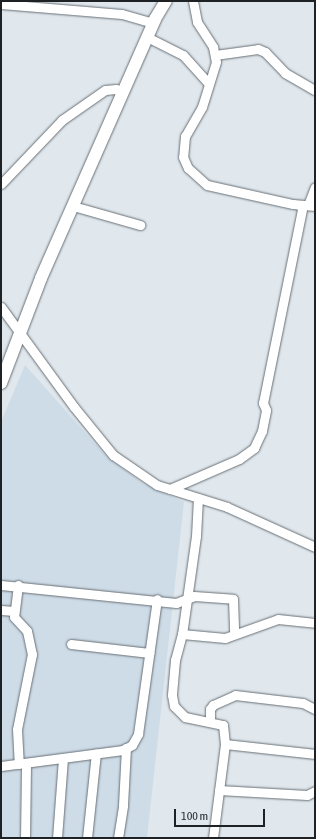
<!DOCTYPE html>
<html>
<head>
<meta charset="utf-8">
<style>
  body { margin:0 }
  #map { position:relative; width:316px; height:839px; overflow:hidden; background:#e0e8ee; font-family:"Asap Condensed",sans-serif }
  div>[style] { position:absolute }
  .built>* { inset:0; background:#cedce8 }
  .roads { filter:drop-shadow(0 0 1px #686f74) drop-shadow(0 0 1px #686f74) }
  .minor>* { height:9px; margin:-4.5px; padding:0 4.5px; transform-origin:4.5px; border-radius:4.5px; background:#fff }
  .major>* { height:12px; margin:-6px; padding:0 6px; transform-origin:6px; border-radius:6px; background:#fff }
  span { translate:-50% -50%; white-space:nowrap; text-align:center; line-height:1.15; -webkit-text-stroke:3px #e0e8ee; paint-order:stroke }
  .frame { position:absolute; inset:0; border:2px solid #1f2224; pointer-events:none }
  .scale { position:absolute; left:174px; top:809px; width:91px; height:18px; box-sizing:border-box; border:2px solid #1f2224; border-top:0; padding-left:5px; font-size:12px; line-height:14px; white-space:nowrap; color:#1f2224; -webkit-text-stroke:3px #e0e8ee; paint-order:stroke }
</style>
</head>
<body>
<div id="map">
  <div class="built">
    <div style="clip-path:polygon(25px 365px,107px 457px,144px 484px,184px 502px,147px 838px,1px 838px,1px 422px)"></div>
  </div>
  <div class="roads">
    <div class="minor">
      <div style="left:193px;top:1px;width:21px;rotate:79deg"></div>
      <div style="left:197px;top:22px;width:30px;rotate:57deg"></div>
      <div style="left:213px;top:47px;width:15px;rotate:79deg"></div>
      <div style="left:216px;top:62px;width:47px;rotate:107.3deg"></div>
      <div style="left:202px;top:107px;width:34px;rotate:120deg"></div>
      <div style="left:185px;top:136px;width:21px;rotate:95deg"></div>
      <div style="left:183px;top:157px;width:12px;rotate:66deg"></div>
      <div style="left:188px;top:168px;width:25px;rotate:42deg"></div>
      <div style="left:207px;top:185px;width:88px;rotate:12.5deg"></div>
      <div style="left:293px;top:204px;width:22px;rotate:5deg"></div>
      <div style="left:1px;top:4px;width:121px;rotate:4.7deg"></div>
      <div style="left:122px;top:14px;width:32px;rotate:16deg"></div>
      <div style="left:147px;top:37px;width:40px;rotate:26.6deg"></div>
      <div style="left:183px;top:55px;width:38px;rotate:48deg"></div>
      <div style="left:215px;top:55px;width:43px;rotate:-7.9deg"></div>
      <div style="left:258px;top:49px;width:8px;rotate:23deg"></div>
      <div style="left:265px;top:52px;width:29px;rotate:46deg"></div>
      <div style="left:285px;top:73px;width:34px;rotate:30deg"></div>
      <div style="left:1px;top:184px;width:88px;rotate:-46.4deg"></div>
      <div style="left:62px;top:120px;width:52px;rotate:-34.9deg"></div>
      <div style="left:105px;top:90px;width:11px;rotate:-5deg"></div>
      <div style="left:116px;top:89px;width:7px;rotate:34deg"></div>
      <div style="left:308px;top:205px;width:19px;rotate:-69deg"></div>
      <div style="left:73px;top:206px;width:70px;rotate:15.8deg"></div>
      <div style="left:1px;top:307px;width:124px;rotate:53.9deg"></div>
      <div style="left:74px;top:407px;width:62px;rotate:50.9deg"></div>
      <div style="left:113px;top:455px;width:53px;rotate:34.3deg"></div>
      <div style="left:157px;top:485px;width:73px;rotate:17.4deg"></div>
      <div style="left:227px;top:507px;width:97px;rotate:24.4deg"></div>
      <div style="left:170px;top:489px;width:75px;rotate:-23.5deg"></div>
      <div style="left:239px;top:459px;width:19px;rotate:-36deg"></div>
      <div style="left:254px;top:448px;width:19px;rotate:-65deg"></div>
      <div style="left:262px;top:431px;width:21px;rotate:-79deg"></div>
      <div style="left:266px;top:410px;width:8px;rotate:-113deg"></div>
      <div style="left:263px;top:403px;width:202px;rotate:-78.6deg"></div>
      <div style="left:303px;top:205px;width:4px;rotate:180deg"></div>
      <div style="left:198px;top:498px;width:38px;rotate:93deg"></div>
      <div style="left:196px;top:536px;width:99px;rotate:98.1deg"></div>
      <div style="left:182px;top:634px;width:27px;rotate:105deg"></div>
      <div style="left:175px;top:660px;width:35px;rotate:95deg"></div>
      <div style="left:172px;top:695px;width:11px;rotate:80deg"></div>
      <div style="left:174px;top:706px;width:16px;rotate:45deg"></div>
      <div style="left:185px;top:717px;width:39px;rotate:12deg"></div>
      <div style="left:223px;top:725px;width:19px;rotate:84deg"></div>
      <div style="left:225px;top:744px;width:95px;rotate:97.3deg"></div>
      <div style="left:1px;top:585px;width:176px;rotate:5.9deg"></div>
      <div style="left:176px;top:603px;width:19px;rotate:-21deg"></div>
      <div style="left:194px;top:596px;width:39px;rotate:4deg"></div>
      <div style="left:233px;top:599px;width:35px;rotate:88deg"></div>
      <div style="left:18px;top:585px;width:32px;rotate:97deg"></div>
      <div style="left:14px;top:617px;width:19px;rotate:47deg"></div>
      <div style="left:27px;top:631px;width:24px;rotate:78deg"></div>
      <div style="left:32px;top:654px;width:76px;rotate:101.3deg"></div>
      <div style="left:17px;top:729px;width:35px;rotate:87deg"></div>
      <div style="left:1px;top:610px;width:13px;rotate:4deg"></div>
      <div style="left:182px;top:634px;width:43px;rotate:5.3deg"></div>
      <div style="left:225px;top:638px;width:56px;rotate:-19.7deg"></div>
      <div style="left:278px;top:619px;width:37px;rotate:6deg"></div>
      <div style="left:71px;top:644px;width:79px;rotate:6.6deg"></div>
      <div style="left:210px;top:721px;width:12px;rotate:-90deg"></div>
      <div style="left:210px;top:709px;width:5px;rotate:-53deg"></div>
      <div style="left:213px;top:705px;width:24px;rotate:-24deg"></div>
      <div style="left:235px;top:695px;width:68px;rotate:6.7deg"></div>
      <div style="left:303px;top:703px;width:13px;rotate:27deg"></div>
      <div style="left:225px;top:744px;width:91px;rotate:6.3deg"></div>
      <div style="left:1px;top:766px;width:123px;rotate:-7.5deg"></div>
      <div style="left:123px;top:750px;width:10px;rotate:-29deg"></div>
      <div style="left:132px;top:745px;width:13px;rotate:-61deg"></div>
      <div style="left:138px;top:734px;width:136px;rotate:-82deg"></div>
      <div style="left:219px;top:790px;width:88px;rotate:3.3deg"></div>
      <div style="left:307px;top:795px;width:9px;rotate:-27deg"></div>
      <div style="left:25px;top:838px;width:75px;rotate:-89.2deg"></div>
      <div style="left:57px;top:838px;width:80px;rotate:-85.7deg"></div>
      <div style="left:87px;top:838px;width:85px;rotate:-84deg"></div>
      <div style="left:118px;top:838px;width:33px;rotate:-81deg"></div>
      <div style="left:123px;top:805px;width:57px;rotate:-87deg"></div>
      <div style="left:126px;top:748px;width:4px;rotate:146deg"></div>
    </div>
    <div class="major">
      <div style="left:1px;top:383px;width:112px;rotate:-69.1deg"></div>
      <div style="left:41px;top:278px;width:283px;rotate:-66.2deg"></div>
      <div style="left:155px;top:19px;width:21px;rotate:-59deg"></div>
    </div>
  </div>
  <div class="frame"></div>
  <div class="scale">100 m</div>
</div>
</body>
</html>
